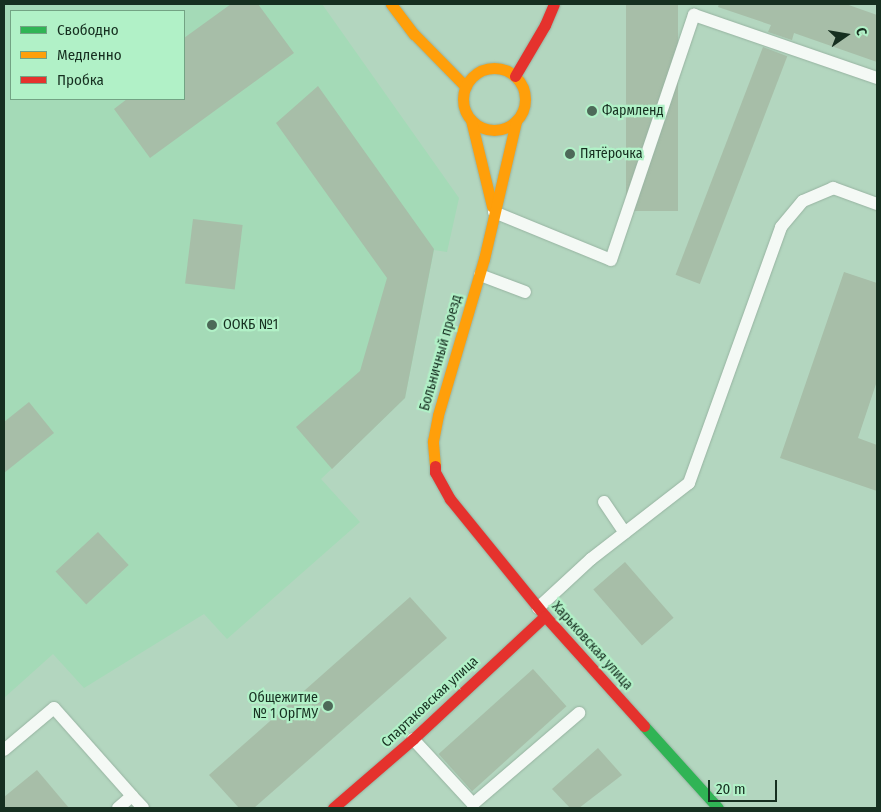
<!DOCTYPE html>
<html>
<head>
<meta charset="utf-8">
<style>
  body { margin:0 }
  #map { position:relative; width:881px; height:812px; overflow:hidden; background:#b3d6bf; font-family:"Fira Sans Condensed",sans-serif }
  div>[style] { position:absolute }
  .built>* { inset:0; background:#a4dab7 }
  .building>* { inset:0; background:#a7bea8; transform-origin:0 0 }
  .roads { filter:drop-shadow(0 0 1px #97b3a1) drop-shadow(0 0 1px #97b3a1) }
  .lane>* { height:12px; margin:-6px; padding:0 6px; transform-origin:6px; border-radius:6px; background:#f4f9f5 }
  .fast>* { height:11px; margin:-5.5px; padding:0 5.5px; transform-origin:5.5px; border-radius:5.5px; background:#30b455 }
  .slow>* { height:11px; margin:-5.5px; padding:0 5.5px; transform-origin:5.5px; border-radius:5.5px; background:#ff9f0a }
  .slow>.ring { margin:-5.5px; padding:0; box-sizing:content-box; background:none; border:11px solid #ff9f0a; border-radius:50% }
  .jam>* { height:11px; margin:-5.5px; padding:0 5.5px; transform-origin:5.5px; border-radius:5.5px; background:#e5322d }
  .dots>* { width:14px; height:14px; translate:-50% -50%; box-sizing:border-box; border:2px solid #b1f1c7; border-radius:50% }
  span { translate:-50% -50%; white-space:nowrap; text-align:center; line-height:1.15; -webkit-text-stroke:4.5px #b1f1c7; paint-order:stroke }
  .poi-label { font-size:14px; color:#162f20 }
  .left { translate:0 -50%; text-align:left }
  .right { translate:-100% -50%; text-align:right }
  .street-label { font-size:14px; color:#162f20 }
  .frame { position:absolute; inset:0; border:5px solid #162f20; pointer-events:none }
  .legend { position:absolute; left:10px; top:10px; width:175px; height:90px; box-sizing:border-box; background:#b1f1c7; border:1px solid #73a384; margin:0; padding:6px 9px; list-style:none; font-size:15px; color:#162f20 }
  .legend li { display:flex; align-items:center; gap:10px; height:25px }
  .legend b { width:25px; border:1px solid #73a384 }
  .north { position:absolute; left:821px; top:10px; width:50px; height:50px; -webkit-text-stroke:4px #b1f1c7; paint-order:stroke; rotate:77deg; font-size:14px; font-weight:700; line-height:20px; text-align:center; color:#162f20 }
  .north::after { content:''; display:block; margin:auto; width:18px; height:22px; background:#162f20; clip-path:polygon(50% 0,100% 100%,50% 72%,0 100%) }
  .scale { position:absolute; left:708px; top:780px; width:69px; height:22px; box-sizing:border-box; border:2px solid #162f20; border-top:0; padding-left:6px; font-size:15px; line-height:18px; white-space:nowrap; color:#162f20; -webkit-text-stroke:4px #b1f1c7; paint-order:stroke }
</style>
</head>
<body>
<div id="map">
  <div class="built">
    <div style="clip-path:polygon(evenodd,4px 4px,322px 4px,459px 198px,447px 252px,434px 250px,405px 398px,321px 479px,360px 522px,227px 639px,204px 614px,84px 688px,53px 654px,4px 698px,4px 4px,11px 11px,184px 11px,184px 99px,11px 99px,11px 11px)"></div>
  </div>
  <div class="building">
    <div style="clip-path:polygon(231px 4px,258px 4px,294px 53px,150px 158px,114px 109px,127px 99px,184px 99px,184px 38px)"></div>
    <div style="left:626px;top:4px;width:52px;height:207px"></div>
    <div style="clip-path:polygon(719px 4px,846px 4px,877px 15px,877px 62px,794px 33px,792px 40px,768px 32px,771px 25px,718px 7px)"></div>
    <div style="left:763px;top:47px;width:26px;height:244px;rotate:21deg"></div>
    <div style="clip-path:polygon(318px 86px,434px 249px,405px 398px,332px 469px,296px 427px,360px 371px,387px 278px,276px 123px)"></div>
    <div style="left:193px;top:219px;width:50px;height:65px;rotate:7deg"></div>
    <div style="clip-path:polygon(844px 272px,877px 283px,877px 381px,858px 438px,877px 445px,877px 491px,780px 458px)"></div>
    <div style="clip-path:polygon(29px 402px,54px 433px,4px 473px,4px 422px)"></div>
    <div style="left:98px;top:532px;width:45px;height:58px;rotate:47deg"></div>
    <div style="left:625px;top:562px;width:74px;height:42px;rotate:49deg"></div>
    <div style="clip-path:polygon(410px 597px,447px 638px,254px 808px,239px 808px,209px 775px)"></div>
    <div style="left:533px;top:669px;width:50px;height:127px;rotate:48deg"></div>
    <div style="clip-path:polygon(598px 748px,622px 775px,579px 808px,570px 808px,552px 789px)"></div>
    <div style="clip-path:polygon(37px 770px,69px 808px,4px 808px,4px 797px)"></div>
  </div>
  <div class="roads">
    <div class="lane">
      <div style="left:494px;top:212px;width:126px;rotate:22.3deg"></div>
      <div style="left:611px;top:260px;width:259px;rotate:-71.3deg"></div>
      <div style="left:694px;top:15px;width:194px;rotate:19deg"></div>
      <div style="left:480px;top:275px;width:48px;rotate:20.7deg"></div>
      <div style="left:604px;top:502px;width:37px;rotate:56deg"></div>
      <div style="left:538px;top:608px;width:72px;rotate:-42.8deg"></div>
      <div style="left:591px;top:559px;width:124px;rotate:-37.8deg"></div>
      <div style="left:689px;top:483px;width:272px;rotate:-70.2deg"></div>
      <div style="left:781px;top:227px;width:34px;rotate:-50deg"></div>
      <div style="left:803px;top:201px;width:33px;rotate:-23deg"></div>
      <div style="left:833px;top:188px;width:47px;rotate:20deg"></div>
      <div style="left:413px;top:739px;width:88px;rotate:47.3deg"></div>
      <div style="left:473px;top:804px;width:140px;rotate:-40.6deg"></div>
      <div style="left:4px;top:750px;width:65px;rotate:-40deg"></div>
      <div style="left:54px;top:708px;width:118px;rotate:48.4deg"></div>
      <div style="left:118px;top:808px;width:18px;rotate:-41deg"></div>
      <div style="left:132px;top:796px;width:16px;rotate:47deg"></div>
    </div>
    <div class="fast">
      <div style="left:644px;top:726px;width:110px;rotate:47.9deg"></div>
    </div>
    <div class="slow">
      <div style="left:391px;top:4px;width:38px;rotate:53deg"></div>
      <div style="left:414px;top:34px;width:74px;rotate:45.5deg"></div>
      <div class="ring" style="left:463px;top:68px;width:51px;height:51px"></div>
      <div style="left:471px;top:120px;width:89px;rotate:76.3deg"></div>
      <div style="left:435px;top:466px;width:25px;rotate:-95deg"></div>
      <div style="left:433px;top:441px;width:26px;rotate:-79deg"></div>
      <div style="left:438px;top:415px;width:163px;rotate:-73.6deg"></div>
      <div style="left:484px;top:259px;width:142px;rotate:-76.9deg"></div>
    </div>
    <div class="jam">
      <div style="left:515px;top:76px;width:59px;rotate:-59.5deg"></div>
      <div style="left:545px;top:25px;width:23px;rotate:-67deg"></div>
      <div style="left:435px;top:466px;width:6px;rotate:90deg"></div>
      <div style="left:435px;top:472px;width:31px;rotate:61deg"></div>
      <div style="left:450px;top:499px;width:151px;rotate:50.9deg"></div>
      <div style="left:545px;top:616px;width:148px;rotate:48deg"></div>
      <div style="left:333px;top:808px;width:106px;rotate:-40.8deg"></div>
      <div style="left:413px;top:739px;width:180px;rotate:-43deg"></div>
    </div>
  </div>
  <div class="dots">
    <div style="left:592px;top:111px;background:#4d6958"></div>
    <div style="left:570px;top:154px;background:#4d6958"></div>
    <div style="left:212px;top:325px;background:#4d6958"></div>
    <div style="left:328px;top:706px;background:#4d6958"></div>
  </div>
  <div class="poi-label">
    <span class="left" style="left:602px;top:111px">Фармленд</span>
    <span class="left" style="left:580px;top:154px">Пятёрочка</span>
    <span class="left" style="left:223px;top:325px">ООКБ №1</span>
    <span class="right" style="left:318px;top:706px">Общежитие<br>№ 1 ОрГМУ</span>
  </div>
  <div class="street-label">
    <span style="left:441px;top:353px;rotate:-74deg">Больничный проезд</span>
    <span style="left:592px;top:646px;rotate:48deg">Харьковская улица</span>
    <span style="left:430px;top:702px;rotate:-43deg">Спартаковская улица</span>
  </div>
  <div class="frame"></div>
  <ul class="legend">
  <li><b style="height:6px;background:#30b455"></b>Свободно</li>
  <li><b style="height:6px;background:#ff9f0a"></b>Медленно</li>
  <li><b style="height:6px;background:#e5322d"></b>Пробка</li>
  </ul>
  <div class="north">С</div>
  <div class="scale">20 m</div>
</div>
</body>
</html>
